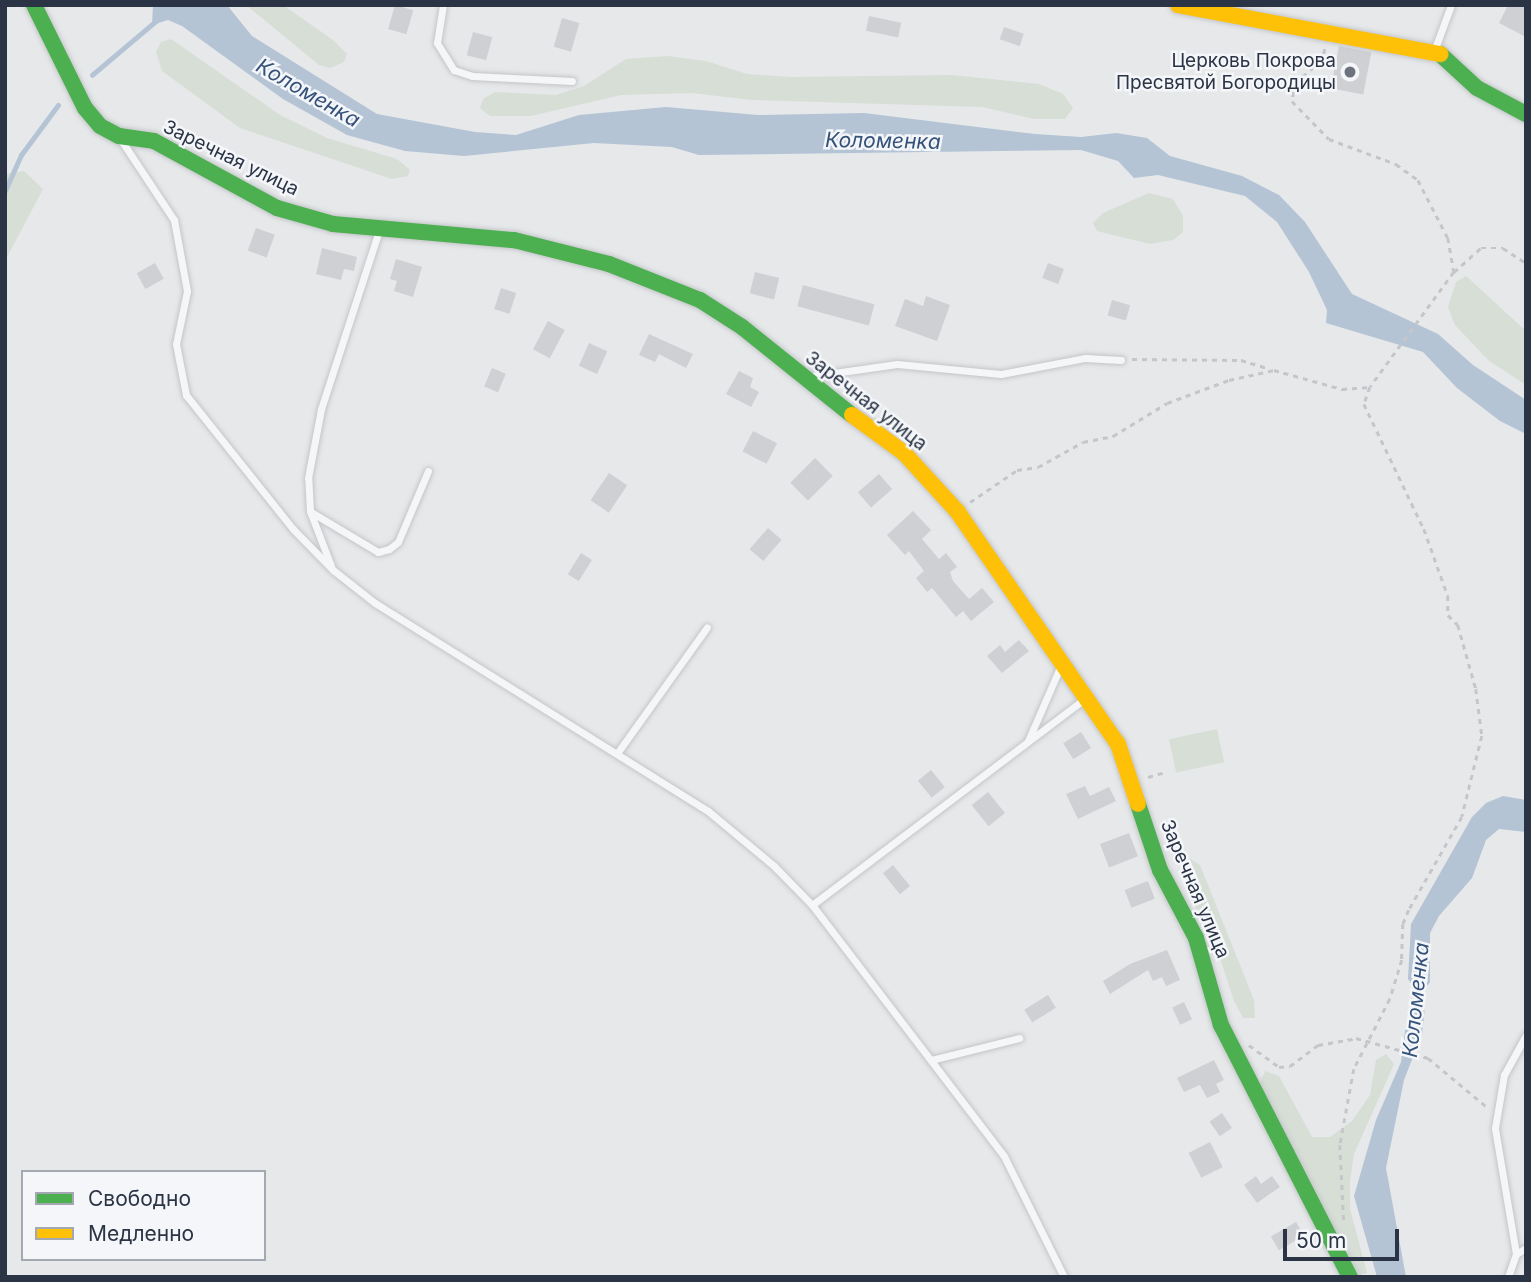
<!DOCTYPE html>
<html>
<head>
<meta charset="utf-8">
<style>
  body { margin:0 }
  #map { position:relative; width:1531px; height:1282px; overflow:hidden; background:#e6e8ea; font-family:Inter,sans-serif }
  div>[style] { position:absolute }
  .green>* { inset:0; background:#d6ded6; transform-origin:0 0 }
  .water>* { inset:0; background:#b4c4d5 }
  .stream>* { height:4.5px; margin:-2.25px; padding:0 2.25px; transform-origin:2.25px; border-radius:2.25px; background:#b4c4d5 }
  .building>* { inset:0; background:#ced0d3; transform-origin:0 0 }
  .path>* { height:2.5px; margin-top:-1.25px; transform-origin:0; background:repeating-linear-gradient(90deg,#c5c6ca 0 5px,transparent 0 10px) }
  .roads { filter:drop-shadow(0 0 2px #c4c6c8) drop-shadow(0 0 2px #c4c6c8) }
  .lane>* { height:7px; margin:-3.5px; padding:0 3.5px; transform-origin:3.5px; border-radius:3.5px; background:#f5f6f7 }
  .fast>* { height:16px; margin:-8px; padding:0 8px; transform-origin:8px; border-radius:8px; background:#4caf50 }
  .slow>* { height:16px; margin:-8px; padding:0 8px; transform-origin:8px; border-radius:8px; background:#ffc107 }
  .dots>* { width:19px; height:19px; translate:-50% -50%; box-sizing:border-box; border:4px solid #f4f6f9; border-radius:50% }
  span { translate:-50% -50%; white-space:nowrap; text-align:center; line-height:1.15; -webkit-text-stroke:5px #f4f6f9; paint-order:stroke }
  .poi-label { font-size:19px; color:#2b3445 }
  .right { translate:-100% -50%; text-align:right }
  .street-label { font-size:19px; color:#2b3445 }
  .water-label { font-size:21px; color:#34527a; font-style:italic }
  .frame { position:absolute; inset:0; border:7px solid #2b3445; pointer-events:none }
  .legend { position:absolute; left:21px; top:1170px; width:245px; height:91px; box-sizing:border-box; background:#f4f6f9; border:2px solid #a4a8b1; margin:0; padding:9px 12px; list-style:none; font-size:21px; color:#2b3445 }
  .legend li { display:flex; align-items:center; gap:14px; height:35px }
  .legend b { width:35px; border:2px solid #a4a8b1 }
  .scale { position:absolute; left:1283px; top:1229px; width:116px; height:32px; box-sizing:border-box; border:4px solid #2b3445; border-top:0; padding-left:9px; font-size:21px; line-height:24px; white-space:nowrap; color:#2b3445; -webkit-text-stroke:5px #f4f6f9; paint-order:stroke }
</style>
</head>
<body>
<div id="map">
  <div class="green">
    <div style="clip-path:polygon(246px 5px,283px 5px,333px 40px,347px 54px,344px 62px,330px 68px,319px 65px)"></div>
    <div style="clip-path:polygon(171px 39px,280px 115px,327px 138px,397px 159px,410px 170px,408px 176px,392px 179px,240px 128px,162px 71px,156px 52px,161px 42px)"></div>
    <div style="clip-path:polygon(668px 56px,706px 61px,747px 74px,791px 77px,951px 75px,1039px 84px,1063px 94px,1073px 108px,1065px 119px,1034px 119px,982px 107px,752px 100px,692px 93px,621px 95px,531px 116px,490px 116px,480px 108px,483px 99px,495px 92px,556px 95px,584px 86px,626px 59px)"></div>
    <div style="clip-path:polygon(24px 171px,43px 189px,5px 261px,5px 174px)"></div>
    <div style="clip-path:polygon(1149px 193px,1173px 199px,1183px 216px,1183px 232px,1173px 240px,1150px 244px,1097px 231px,1093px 223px,1103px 213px)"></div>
    <div style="clip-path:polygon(1466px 276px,1526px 331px,1526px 385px,1488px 360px,1455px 325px,1448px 307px,1456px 282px)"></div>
    <div style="left:1217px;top:729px;width:34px;height:49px;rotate:78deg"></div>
    <div style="clip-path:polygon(1189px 858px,1200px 865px,1254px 1000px,1255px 1018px,1243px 1018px,1234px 1001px,1219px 955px,1186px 890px,1181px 868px)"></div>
    <div style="clip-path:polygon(1386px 1054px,1394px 1064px,1354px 1154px,1350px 1181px,1350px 1209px,1367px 1273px,1359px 1275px,1259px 1085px,1265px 1071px,1279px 1076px,1312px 1137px,1330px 1137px,1352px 1121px,1370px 1095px,1376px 1060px)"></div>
  </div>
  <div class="water">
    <div style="clip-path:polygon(153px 5px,227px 5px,252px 36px,377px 114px,475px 132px,516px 135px,579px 115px,666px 107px,758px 115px,864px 113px,1035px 134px,1081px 137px,1116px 133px,1147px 138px,1170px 156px,1242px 176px,1279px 195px,1305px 222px,1352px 294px,1438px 334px,1473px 365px,1526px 400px,1526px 434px,1500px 421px,1457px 388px,1423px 352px,1326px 323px,1327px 310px,1309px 272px,1277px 222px,1245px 196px,1158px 175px,1134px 178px,1118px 161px,1081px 150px,699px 155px,672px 147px,594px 143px,464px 156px,405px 151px,347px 135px,283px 99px,182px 26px,168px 20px,152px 25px)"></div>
    <div style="clip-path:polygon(1503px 796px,1526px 800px,1526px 832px,1499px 829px,1486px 840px,1472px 878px,1439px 916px,1430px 933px,1430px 982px,1420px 996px,1425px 1007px,1422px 1034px,1404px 1080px,1386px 1168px,1406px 1277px,1377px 1277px,1354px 1196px,1376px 1120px,1401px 1062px,1405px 1031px,1420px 996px,1408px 979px,1411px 924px,1472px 817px,1486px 803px)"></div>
  </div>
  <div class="stream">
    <div style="left:92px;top:75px;width:84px;rotate:-40.2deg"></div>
    <div style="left:5px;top:191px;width:39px;rotate:-66deg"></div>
    <div style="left:21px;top:155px;width:62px;rotate:-53.5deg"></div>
  </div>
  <div class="building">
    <div style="left:395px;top:5px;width:19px;height:25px;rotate:16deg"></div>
    <div style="clip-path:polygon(1508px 5px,1526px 5px,1526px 37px,1499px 23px)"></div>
    <div style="left:869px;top:16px;width:33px;height:15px;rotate:12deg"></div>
    <div style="left:562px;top:18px;width:18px;height:30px;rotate:16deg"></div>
    <div style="left:1004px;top:27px;width:21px;height:13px;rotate:19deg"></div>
    <div style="left:473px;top:32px;width:20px;height:24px;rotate:15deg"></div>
    <div style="left:1339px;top:46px;width:33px;height:43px;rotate:11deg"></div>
    <div style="left:256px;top:228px;width:20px;height:24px;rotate:20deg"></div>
    <div style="clip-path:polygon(322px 248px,357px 257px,354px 271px,344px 269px,341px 280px,316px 274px)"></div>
    <div style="clip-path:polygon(396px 259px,422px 267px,413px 297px,394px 291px,397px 281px,390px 279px)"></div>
    <div style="left:155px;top:263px;width:18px;height:21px;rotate:61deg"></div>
    <div style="left:1048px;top:263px;width:17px;height:16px;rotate:21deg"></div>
    <div style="left:755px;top:272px;width:25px;height:22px;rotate:14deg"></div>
    <div style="left:803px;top:285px;width:74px;height:22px;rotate:15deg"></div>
    <div style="left:501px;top:288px;width:16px;height:22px;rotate:18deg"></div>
    <div style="clip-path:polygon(926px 296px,950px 305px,937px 341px,895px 326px,905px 299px,923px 306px)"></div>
    <div style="left:1112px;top:300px;width:19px;height:16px;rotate:16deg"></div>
    <div style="left:548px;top:321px;width:19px;height:32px;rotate:28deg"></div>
    <div style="clip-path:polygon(649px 334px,693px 354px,686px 368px,659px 354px,655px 362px,639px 355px)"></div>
    <div style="left:589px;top:343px;width:20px;height:25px;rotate:24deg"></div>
    <div style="left:492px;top:368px;width:15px;height:20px;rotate:23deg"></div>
    <div style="clip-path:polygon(739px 371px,753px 378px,750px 387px,759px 392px,751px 407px,726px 394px)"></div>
    <div style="left:753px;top:431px;width:27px;height:23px;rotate:27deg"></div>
    <div style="left:815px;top:458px;width:25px;height:35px;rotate:45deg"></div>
    <div style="left:609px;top:473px;width:22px;height:33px;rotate:34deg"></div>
    <div style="left:879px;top:474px;width:20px;height:28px;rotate:49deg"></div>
    <div style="clip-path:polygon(913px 511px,931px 530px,922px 539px,939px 559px,946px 553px,957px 567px,950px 572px,953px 581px,969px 599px,982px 588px,994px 602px,971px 621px,963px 611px,956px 617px,932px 588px,927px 592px,916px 578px,924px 571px,909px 551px,905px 555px,887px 535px)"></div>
    <div style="left:768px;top:528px;width:18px;height:28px;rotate:41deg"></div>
    <div style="left:581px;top:553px;width:13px;height:25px;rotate:32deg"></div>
    <div style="clip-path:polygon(1019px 640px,1029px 651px,1002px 673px,987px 656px,1000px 645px,1005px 652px)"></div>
    <div style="left:1081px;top:732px;width:19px;height:21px;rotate:58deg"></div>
    <div style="left:931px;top:770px;width:22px;height:17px;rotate:51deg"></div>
    <div style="clip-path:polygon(1085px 786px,1090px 796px,1109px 787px,1116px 801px,1078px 819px,1066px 794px)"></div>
    <div style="left:988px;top:792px;width:27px;height:21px;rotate:51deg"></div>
    <div style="left:1129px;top:833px;width:25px;height:31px;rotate:69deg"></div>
    <div style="left:893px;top:865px;width:27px;height:13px;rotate:51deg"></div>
    <div style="left:1148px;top:881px;width:19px;height:25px;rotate:69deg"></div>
    <div style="clip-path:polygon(1167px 950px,1180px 980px,1166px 986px,1162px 977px,1153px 981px,1148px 970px,1110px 994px,1103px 981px,1130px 964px)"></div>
    <div style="left:1048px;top:995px;width:15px;height:28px;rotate:58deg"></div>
    <div style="left:1184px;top:1002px;width:19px;height:13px;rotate:65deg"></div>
    <div style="clip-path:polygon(1214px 1060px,1224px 1080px,1216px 1084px,1220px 1092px,1207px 1098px,1200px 1085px,1184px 1092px,1177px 1078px)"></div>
    <div style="left:1222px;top:1113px;width:18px;height:15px;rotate:56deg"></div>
    <div style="left:1210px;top:1142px;width:28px;height:24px;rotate:63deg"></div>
    <div style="clip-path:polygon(1256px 1176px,1261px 1184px,1272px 1176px,1280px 1187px,1257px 1203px,1244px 1185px)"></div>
    <div style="left:1296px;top:1222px;width:16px;height:29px;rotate:60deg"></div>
  </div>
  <div class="path">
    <div style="left:1325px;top:49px;width:12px;rotate:104deg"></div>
    <div style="left:1322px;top:61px;width:33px;rotate:141deg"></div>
    <div style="left:1296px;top:82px;width:19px;rotate:102deg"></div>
    <div style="left:1292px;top:101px;width:53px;rotate:45.8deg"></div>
    <div style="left:1329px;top:139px;width:72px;rotate:20.5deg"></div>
    <div style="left:1396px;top:164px;width:27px;rotate:36deg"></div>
    <div style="left:1418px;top:180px;width:65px;rotate:62.7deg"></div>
    <div style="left:1448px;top:238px;width:35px;rotate:80deg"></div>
    <div style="left:1454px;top:272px;width:142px;rotate:126.1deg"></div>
    <div style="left:1370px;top:387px;width:18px;rotate:109deg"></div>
    <div style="left:1364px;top:404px;width:139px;rotate:64.4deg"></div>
    <div style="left:1424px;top:529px;width:71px;rotate:70.3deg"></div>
    <div style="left:1448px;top:596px;width:19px;rotate:90deg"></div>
    <div style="left:1448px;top:615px;width:14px;rotate:45deg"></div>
    <div style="left:1458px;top:625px;width:66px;rotate:74.3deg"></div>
    <div style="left:1476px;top:689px;width:47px;rotate:82.7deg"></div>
    <div style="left:1482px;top:736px;width:83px;rotate:103.9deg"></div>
    <div style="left:1462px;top:817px;width:107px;rotate:119.7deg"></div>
    <div style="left:1409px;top:910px;width:15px;rotate:113deg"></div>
    <div style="left:1403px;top:924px;width:36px;rotate:92deg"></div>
    <div style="left:1402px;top:960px;width:41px;rotate:107.1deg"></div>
    <div style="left:1390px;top:999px;width:79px;rotate:117.2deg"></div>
    <div style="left:1354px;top:1069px;width:77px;rotate:100.4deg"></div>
    <div style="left:1340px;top:1145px;width:80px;rotate:87.1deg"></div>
    <div style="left:1454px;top:272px;width:36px;rotate:-42deg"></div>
    <div style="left:1481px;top:248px;width:22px"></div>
    <div style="left:1503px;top:248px;width:27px;rotate:33deg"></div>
    <div style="left:1132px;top:359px;width:109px;rotate:0.5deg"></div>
    <div style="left:1241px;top:360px;width:30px;rotate:17deg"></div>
    <div style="left:970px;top:502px;width:57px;rotate:-34.2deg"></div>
    <div style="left:1017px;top:470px;width:21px;rotate:-8deg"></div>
    <div style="left:1038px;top:467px;width:51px;rotate:-29.1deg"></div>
    <div style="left:1083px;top:442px;width:31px;rotate:-11deg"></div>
    <div style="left:1113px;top:436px;width:63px;rotate:-31.4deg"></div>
    <div style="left:1167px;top:403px;width:66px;rotate:-20.4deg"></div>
    <div style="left:1229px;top:380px;width:46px;rotate:-12.5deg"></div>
    <div style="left:1274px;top:370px;width:71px;rotate:15.6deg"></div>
    <div style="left:1342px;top:389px;width:28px;rotate:-4deg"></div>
    <div style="left:1148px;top:777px;width:18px;rotate:-16deg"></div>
    <div style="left:1249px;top:1045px;width:37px;rotate:36deg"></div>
    <div style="left:1279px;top:1067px;width:11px;rotate:-5deg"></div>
    <div style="left:1290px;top:1066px;width:35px;rotate:-37deg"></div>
    <div style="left:1318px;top:1045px;width:39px;rotate:-10deg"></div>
    <div style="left:1356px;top:1038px;width:75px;rotate:15.5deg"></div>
    <div style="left:1428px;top:1058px;width:77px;rotate:39.7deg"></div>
  </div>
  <div class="roads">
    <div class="lane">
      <div style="left:443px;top:5px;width:38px;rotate:99deg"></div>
      <div style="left:437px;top:43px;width:32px;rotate:58deg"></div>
      <div style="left:454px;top:70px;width:19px;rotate:18deg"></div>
      <div style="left:472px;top:76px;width:100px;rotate:2.9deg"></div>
      <div style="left:1434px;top:51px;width:49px;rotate:-69.7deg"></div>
      <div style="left:121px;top:140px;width:96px;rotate:56.5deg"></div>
      <div style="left:174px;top:220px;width:72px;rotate:79.6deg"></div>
      <div style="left:187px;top:291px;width:54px;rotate:101.7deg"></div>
      <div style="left:176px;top:344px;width:52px;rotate:78.9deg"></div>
      <div style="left:186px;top:395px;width:171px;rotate:51.4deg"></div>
      <div style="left:293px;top:529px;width:57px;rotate:45.7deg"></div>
      <div style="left:333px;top:570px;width:53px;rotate:38.2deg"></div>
      <div style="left:375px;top:603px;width:393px;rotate:32deg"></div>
      <div style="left:708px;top:811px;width:86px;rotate:39.8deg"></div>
      <div style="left:774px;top:866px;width:54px;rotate:45.7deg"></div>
      <div style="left:806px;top:377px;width:92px;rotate:-8.1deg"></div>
      <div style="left:897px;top:364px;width:104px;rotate:5.5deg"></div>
      <div style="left:1001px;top:374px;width:86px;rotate:-10.8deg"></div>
      <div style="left:1085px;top:358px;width:36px;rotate:3deg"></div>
      <div style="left:311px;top:512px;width:78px;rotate:30.8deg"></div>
      <div style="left:378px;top:552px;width:11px;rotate:-15deg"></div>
      <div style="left:389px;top:549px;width:11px;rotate:-38deg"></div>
      <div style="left:398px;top:542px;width:77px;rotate:-67.1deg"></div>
      <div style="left:331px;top:566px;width:59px;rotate:-110.9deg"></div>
      <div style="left:310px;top:511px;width:33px;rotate:-93deg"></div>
      <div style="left:308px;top:478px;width:70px;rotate:-79.3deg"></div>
      <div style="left:321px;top:409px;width:188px;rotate:-72deg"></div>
      <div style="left:1028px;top:741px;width:83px;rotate:-66.5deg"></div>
      <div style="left:618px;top:752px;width:153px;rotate:-54.5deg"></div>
      <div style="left:931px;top:1060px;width:91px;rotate:-14deg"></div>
      <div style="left:1516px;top:1254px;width:12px;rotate:-31deg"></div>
      <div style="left:1064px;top:1277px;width:135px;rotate:-116.4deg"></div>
      <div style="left:1004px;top:1156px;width:316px;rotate:-127.4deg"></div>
      <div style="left:812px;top:905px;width:340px;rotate:-37.1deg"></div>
      <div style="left:1508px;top:1277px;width:24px;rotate:-71deg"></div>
      <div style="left:1516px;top:1254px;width:128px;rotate:-99.5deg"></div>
      <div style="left:1495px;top:1128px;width:54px;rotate:-80.4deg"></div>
      <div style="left:1504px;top:1075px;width:46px;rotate:-61.2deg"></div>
    </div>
    <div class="fast">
      <div style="left:34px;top:5px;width:115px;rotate:63.7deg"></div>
      <div style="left:85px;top:108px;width:23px;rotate:50deg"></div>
      <div style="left:100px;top:126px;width:21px;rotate:28deg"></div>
      <div style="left:119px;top:136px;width:35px;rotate:8deg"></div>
      <div style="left:154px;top:141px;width:140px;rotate:28.6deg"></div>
      <div style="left:277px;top:208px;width:58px;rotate:15.9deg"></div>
      <div style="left:333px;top:224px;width:182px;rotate:5.1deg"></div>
      <div style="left:514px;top:240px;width:98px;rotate:14.2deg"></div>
      <div style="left:609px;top:264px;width:98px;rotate:21.6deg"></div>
      <div style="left:700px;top:300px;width:50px;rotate:32.7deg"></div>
      <div style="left:742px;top:327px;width:141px;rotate:38.7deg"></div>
      <div style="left:1440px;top:54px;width:50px;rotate:42.6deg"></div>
      <div style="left:1477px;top:88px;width:55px;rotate:28deg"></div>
      <div style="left:1138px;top:804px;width:70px;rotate:71.6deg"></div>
      <div style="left:1160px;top:870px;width:77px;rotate:62.1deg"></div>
      <div style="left:1196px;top:938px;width:91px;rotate:74deg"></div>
      <div style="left:1221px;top:1025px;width:283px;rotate:62.9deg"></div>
    </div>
    <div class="slow">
      <div style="left:1178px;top:5px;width:267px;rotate:10.6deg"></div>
      <div style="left:852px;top:415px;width:64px;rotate:36.2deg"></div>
      <div style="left:904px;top:453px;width:79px;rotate:47.6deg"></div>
      <div style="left:957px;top:511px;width:283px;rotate:55.4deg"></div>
      <div style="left:1118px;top:744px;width:63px;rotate:71.6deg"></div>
    </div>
  </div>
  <div class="dots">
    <div style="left:1350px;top:72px;background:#6c737f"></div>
  </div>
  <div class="poi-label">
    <span class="right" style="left:1336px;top:72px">Церковь Покрова<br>Пресвятой Богородицы</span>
  </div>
  <div class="street-label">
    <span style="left:231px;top:158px;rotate:26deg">Заречная улица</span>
    <span style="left:866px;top:401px;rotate:38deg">Заречная улица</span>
    <span style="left:1195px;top:889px;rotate:67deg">Заречная улица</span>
  </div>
  <div class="water-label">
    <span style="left:308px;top:93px;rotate:30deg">Коломенка</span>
    <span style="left:883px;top:141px;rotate:1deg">Коломенка</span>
    <span style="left:1416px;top:1000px;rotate:-84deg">Коломенка</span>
  </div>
  <div class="frame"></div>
  <ul class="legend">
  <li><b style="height:9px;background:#4caf50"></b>Свободно</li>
  <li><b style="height:9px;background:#ffc107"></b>Медленно</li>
  </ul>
  <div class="scale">50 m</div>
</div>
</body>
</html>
